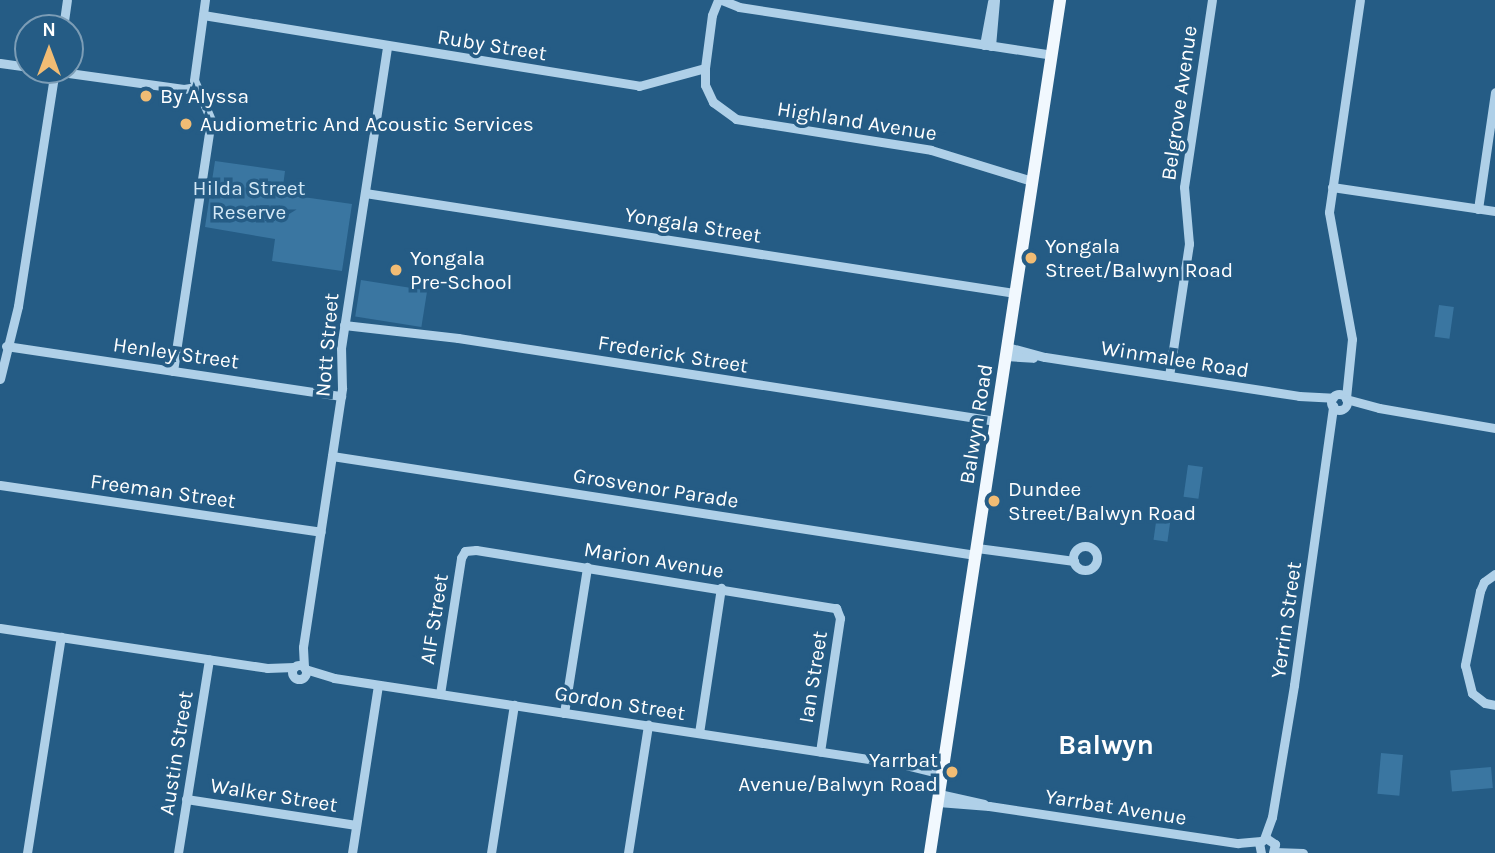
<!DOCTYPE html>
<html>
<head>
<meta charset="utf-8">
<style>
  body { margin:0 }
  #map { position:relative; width:1495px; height:853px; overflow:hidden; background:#255c85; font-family:Karla,sans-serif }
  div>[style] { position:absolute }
  .green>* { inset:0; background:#3a76a1; transform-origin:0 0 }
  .minor>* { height:9px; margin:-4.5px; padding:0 4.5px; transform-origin:4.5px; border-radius:4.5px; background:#afd0e8 }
  .minor>.ring { margin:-4.5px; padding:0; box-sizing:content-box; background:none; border:9px solid #afd0e8; border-radius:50% }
  .major>* { height:12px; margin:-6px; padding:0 6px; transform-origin:6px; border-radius:6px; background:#f1f8fe }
  .dots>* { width:19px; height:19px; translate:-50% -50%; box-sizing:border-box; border:4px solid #255c85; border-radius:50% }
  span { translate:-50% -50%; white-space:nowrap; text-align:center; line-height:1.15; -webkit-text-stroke:7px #255c85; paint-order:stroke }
  .street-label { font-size:21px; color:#fff }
  .poi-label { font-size:21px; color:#fff }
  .left { translate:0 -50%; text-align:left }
  .right { translate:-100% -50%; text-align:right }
  .park-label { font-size:21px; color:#d3e8f6 }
  .district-label { font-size:28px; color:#fff; font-weight:700 }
  .north { position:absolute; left:14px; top:14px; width:70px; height:70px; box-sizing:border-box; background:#255c85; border:2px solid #7c9db6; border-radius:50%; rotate:0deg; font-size:19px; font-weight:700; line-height:28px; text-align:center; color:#fff }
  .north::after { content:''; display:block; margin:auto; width:24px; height:32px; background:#f1bc74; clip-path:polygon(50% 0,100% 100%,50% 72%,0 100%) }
</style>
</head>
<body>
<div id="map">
  <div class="green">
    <div style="clip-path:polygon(215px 161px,285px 171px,282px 194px,352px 204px,342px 271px,272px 261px,275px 239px,205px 227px)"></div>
    <div style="left:361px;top:280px;width:67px;height:37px;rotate:9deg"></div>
    <div style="left:1439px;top:305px;width:15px;height:32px;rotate:8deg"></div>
    <div style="left:1188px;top:465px;width:15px;height:32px;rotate:8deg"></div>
    <div style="left:1158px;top:508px;width:14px;height:32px;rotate:8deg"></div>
    <div style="left:1381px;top:753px;width:22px;height:41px;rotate:5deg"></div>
    <div style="left:1491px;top:767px;width:21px;height:41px;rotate:85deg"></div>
  </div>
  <div class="minor">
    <div style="left:722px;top:0;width:18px;rotate:22deg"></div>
    <div style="left:739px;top:7px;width:316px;rotate:8.7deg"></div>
    <div style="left:203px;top:15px;width:442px;rotate:9.2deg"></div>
    <div style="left:639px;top:86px;width:68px;rotate:-15.3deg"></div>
    <div style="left:705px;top:68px;width:53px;rotate:-82.5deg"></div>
    <div style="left:712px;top:15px;width:16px;rotate:-68deg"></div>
    <div style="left:63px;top:28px;width:28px;rotate:-82deg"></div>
    <div style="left:984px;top:45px;width:44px;rotate:-79.5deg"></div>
    <div style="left:991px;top:46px;width:46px;rotate:-85deg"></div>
    <div style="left:0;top:63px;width:28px;rotate:8deg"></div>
    <div style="left:705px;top:68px;width:17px;rotate:90deg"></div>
    <div style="left:705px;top:85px;width:19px;rotate:65deg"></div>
    <div style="left:713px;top:102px;width:29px;rotate:36deg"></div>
    <div style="left:736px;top:119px;width:197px;rotate:9deg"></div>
    <div style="left:931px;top:150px;width:106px;rotate:17.1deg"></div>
    <div style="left:47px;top:70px;width:138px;rotate:7.9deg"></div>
    <div style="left:184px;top:89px;width:11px;rotate:-10deg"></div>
    <div style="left:1332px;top:187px;width:165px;rotate:8.4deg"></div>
    <div style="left:365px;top:193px;width:658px;rotate:8.75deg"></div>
    <div style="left:1478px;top:209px;width:118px;rotate:-81.7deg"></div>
    <div style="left:344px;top:325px;width:115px;rotate:6.5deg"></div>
    <div style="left:458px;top:338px;width:544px;rotate:8.77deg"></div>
    <div style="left:6px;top:346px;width:339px;rotate:8.5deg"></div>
    <div style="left:1007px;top:347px;width:39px;rotate:15deg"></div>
    <div style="left:1045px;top:357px;width:257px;rotate:8.7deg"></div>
    <div style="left:1299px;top:396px;width:34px;rotate:3deg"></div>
    <div style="left:1006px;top:356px;width:27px;rotate:4deg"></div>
    <div style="left:173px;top:371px;width:254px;rotate:-81.4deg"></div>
    <div style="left:211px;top:120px;width:43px;rotate:-113deg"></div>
    <div style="left:194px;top:80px;width:81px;rotate:-82.2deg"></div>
    <div style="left:1169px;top:376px;width:134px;rotate:-81.4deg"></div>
    <div style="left:1189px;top:244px;width:57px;rotate:-95deg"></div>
    <div style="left:1184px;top:187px;width:189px;rotate:-81.5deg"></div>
    <div style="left:0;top:379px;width:75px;rotate:-76.1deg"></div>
    <div style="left:18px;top:306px;width:239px;rotate:-81.1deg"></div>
    <div class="ring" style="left:1331px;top:394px;width:7px;height:7px"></div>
    <div style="left:1346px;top:398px;width:59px;rotate:-84.2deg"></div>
    <div style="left:1352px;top:339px;width:129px;rotate:-100.3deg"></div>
    <div style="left:1329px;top:212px;width:214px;rotate:-81.7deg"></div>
    <div style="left:1346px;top:399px;width:34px;rotate:15deg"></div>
    <div style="left:1379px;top:408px;width:118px;rotate:9.8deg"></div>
    <div style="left:332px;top:456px;width:651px;rotate:8.75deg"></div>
    <div style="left:0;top:485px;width:324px;rotate:8.3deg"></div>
    <div class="ring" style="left:1073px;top:546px;width:15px;height:15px"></div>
    <div style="left:977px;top:548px;width:98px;rotate:7.6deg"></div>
    <div style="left:1495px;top:574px;width:14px;rotate:144deg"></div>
    <div style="left:1484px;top:582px;width:10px;rotate:114deg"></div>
    <div style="left:1480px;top:591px;width:76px;rotate:101.5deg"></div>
    <div style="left:1465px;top:665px;width:29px;rotate:76deg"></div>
    <div style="left:1472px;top:693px;width:16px;rotate:38deg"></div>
    <div style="left:1485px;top:703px;width:10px;rotate:11deg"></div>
    <div style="left:0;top:628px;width:270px;rotate:8.5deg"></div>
    <div style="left:267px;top:668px;width:27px;rotate:-2deg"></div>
    <div class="ring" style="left:292px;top:665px;width:5px;height:5px"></div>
    <div style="left:304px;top:667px;width:20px;rotate:-93deg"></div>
    <div style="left:303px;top:647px;width:262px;rotate:-81.4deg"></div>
    <div style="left:342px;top:388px;width:40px;rotate:-91.4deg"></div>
    <div style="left:341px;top:348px;width:305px;rotate:-81.3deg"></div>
    <div style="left:305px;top:669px;width:30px;rotate:17deg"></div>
    <div style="left:334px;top:678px;width:573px;rotate:8.62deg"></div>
    <div style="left:901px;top:764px;width:42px;rotate:13.7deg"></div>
    <div style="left:440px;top:694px;width:138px;rotate:-81.2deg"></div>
    <div style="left:461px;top:558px;width:8px;rotate:-60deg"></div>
    <div style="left:465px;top:551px;width:11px;rotate:-5deg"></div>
    <div style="left:476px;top:550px;width:365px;rotate:9.2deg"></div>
    <div style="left:836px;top:608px;width:11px;rotate:68deg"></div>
    <div style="left:840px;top:618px;width:135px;rotate:98.5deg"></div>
    <div style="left:564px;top:713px;width:148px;rotate:-81deg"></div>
    <div style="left:699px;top:733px;width:147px;rotate:-81.4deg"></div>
    <div style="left:906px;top:764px;width:37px;rotate:3deg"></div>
    <div style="left:939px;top:794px;width:46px;rotate:12.5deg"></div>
    <div style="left:186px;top:799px;width:172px;rotate:8.7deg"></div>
    <div style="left:938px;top:802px;width:51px;rotate:4.5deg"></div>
    <div style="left:989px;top:806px;width:252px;rotate:8.5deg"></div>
    <div style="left:1238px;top:843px;width:23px;rotate:-5deg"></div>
    <div style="left:1264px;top:839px;width:23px;rotate:-70deg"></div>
    <div style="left:1272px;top:817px;width:134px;rotate:-80.5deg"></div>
    <div style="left:1294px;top:685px;width:282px;rotate:-82deg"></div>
    <div style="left:1274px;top:852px;width:29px;rotate:2deg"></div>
    <div style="left:27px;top:853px;width:219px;rotate:-81.1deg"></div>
    <div style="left:178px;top:853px;width:196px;rotate:-80.9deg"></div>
    <div style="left:352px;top:853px;width:170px;rotate:-81.2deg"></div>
    <div style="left:491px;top:853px;width:150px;rotate:-81.2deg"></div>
    <div style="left:628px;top:853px;width:130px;rotate:-81.1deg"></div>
    <div style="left:1261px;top:853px;width:10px;rotate:-101deg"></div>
    <div style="left:1259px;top:843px;width:9px;rotate:-36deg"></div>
    <div style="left:1266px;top:838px;width:11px;rotate:34deg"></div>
    <div style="left:1275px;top:844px;width:9px;rotate:103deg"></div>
  </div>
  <div class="major">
    <div style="left:930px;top:853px;width:863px;rotate:-81.33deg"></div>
  </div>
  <div class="dots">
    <div style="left:146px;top:96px;background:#f1bc74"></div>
    <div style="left:186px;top:124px;background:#f1bc74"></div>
    <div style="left:1031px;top:258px;background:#f1bc74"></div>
    <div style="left:396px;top:270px;background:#f1bc74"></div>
    <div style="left:994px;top:501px;background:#f1bc74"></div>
    <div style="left:952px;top:772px;background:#f1bc74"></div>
  </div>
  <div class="street-label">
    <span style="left:492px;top:45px;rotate:9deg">Ruby Street</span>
    <span style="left:1179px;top:103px;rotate:-82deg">Belgrove Avenue</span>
    <span style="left:857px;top:121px;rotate:9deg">Highland Avenue</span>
    <span style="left:693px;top:225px;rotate:9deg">Yongala Street</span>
    <span style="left:327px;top:345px;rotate:-85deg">Nott Street</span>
    <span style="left:176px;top:353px;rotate:8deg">Henley Street</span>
    <span style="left:673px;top:354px;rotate:9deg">Frederick Street</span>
    <span style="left:1175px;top:359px;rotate:9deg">Winmalee Road</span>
    <span style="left:976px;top:424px;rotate:-81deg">Balwyn Road</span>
    <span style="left:656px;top:488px;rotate:9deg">Grosvenor Parade</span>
    <span style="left:163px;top:491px;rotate:8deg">Freeman Street</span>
    <span style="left:654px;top:560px;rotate:9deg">Marion Avenue</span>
    <span style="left:434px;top:619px;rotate:-81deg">AIF Street</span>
    <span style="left:1286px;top:620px;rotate:-82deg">Yerrin Street</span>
    <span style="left:813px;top:677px;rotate:-81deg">Ian Street</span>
    <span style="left:620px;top:703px;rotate:9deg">Gordon Street</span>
    <span style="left:176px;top:753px;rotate:-81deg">Austin Street</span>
    <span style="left:274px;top:795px;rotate:9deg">Walker Street</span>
    <span style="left:1116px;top:807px;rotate:9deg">Yarrbat Avenue</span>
  </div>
  <div class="poi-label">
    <span class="left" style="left:160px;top:96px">By Alyssa</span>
    <span class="left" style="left:200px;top:124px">Audiometric And Acoustic Services</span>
    <span class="left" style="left:1045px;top:258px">Yongala<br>Street/Balwyn Road</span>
    <span class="left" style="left:410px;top:270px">Yongala<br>Pre-School</span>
    <span class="left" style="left:1008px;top:501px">Dundee<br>Street/Balwyn Road</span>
    <span class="right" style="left:938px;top:772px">Yarrbat<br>Avenue/Balwyn Road</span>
  </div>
  <div class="park-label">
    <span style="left:249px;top:200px">Hilda Street<br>Reserve</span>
  </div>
  <div class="district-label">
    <span style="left:1106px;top:745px">Balwyn</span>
  </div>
  <div class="north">N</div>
</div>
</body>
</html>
